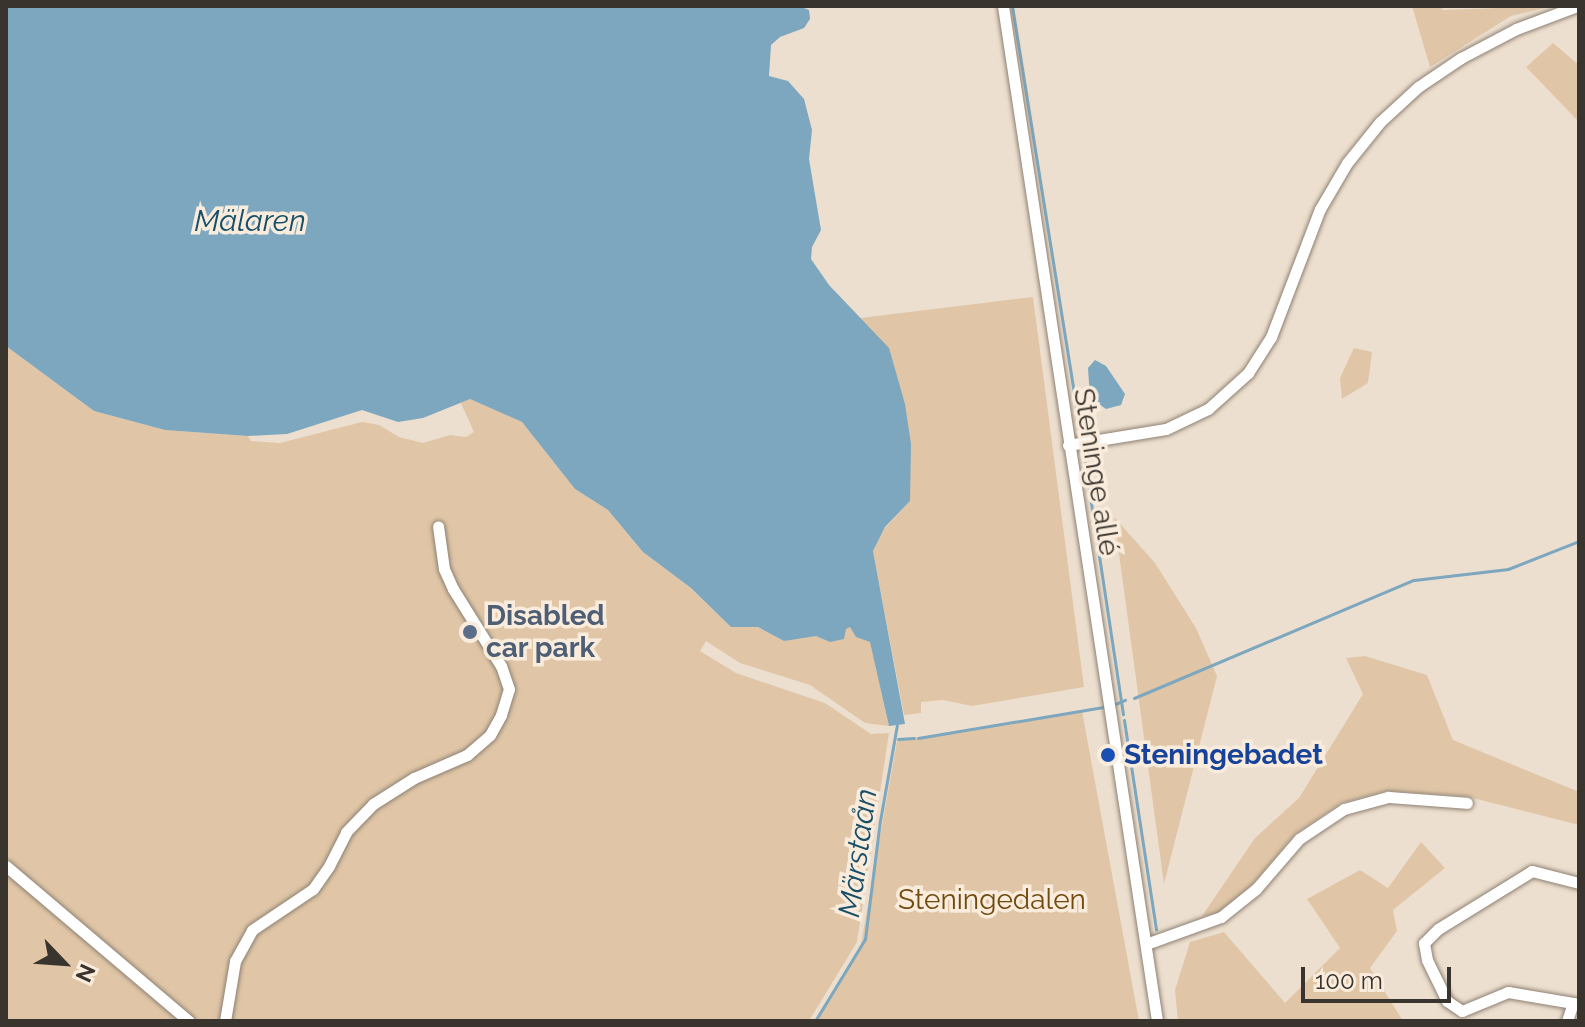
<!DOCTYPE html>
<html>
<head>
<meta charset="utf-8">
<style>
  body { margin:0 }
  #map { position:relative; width:1585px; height:1027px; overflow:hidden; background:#eddfcf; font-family:Raleway,sans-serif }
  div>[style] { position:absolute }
  .green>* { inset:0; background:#e0c6a7 }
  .water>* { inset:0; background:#7ca7bf }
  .stream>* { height:3px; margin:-1.5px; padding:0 1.5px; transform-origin:1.5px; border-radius:1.5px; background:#7ca7bf }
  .roads { filter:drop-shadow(0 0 2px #8e8173) drop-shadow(0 0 2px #8e8173) }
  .minor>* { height:11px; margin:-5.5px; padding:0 5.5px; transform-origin:5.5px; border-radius:5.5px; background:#fff }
  .dots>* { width:22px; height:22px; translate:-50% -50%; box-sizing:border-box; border:4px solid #faecdc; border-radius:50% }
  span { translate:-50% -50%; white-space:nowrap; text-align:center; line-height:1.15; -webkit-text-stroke:7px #faecdc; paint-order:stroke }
  .street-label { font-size:28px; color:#39342e }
  .service-label { font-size:28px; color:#4e5e75; font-weight:700 }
  .left { translate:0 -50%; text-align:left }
  .transit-label { font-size:28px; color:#164399; font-weight:700 }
  .park-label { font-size:28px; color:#714a0f }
  .water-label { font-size:30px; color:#184f68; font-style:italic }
  .frame { position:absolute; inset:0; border:8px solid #39342e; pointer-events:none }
  .north { position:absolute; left:24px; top:923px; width:80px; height:80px; -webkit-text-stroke:6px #faecdc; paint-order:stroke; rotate:115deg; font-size:22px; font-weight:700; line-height:32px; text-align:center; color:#39342e }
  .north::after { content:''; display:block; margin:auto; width:28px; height:36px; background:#39342e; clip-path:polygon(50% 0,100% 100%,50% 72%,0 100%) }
  .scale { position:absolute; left:1301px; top:967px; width:150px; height:36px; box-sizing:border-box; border:4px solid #39342e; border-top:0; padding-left:10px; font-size:24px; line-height:28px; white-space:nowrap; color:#39342e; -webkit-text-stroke:6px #faecdc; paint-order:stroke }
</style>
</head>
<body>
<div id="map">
  <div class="green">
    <div style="clip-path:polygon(1412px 6px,1441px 6px,1443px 10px,1553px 6px,1511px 16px,1430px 67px)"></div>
    <div style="clip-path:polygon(1553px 43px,1579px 65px,1579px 122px,1526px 67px)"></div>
    <div style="clip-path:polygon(1033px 297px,1084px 687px,972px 706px,943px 700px,921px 702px,921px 713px,904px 715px,873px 551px,884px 529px,910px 501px,860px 318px)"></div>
    <div style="clip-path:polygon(6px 346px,94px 411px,165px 430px,248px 436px,251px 441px,280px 443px,362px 422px,379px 425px,399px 437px,423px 443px,450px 435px,466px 437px,474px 432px,460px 401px,470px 399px,522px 422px,575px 489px,608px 510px,643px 552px,691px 588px,730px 626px,758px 627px,784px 641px,850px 626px,871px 642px,889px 726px,865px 723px,810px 685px,740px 663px,706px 641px,700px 651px,736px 673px,825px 703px,871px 734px,889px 733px,857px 942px,809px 1021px,6px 1021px)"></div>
    <div style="clip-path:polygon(1354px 348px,1372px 352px,1368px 383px,1342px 399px,1340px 378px)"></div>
    <div style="clip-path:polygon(1114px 517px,1155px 563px,1196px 628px,1217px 676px,1164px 884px)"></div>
    <div style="clip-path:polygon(1365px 656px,1427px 675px,1453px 740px,1579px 792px,1579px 825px,1465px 796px,1386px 791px,1341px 803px,1295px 834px,1253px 884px,1218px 913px,1202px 916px,1255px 838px,1299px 798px,1363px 694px,1346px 658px)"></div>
    <div style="clip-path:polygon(1082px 711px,1139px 1021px,816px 1021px,861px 944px,897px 741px)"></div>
    <div style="clip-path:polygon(1421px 842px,1445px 868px,1393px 910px,1397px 931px,1370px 968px,1403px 1021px,1178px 1021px,1175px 990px,1190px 942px,1224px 932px,1285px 1003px,1340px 948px,1307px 899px,1360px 870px,1388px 888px)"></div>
  </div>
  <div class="water">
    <div style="clip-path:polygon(6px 6px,799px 6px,809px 10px,810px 19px,804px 28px,780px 37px,771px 45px,769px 76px,788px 81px,804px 99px,812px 130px,809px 159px,821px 230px,812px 247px,811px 259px,829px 285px,889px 348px,905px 404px,911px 444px,910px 501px,885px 527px,873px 551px,905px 724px,889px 726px,870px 642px,856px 637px,850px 627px,846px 629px,844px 639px,830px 642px,816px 636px,784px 641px,758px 627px,731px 627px,691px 588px,643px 552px,608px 510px,575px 489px,522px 422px,470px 399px,423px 418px,398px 422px,362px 410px,287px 434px,248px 436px,165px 430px,94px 411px,6px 346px)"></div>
    <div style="clip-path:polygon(1095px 360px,1106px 366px,1125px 394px,1121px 405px,1106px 409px,1090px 398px,1088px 368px)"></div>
  </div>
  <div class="stream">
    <div style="left:1012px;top:6px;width:429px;rotate:80.9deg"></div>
    <div style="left:1085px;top:463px;width:254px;rotate:81.4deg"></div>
    <div style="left:1134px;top:698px;width:304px;rotate:-22.9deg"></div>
    <div style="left:1414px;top:580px;width:95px;rotate:-6.7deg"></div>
    <div style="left:1508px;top:569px;width:76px;rotate:-21.5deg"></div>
    <div style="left:1113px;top:705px;width:13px;rotate:-23deg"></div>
    <div style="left:1124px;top:720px;width:212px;rotate:81.3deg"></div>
    <div style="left:918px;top:738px;width:188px;rotate:-9.5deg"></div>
    <div style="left:898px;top:739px;width:16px;rotate:-4deg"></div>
    <div style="left:815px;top:1021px;width:96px;rotate:-58.6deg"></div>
    <div style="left:865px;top:939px;width:119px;rotate:-82.8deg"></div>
    <div style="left:880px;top:821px;width:97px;rotate:-80deg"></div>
  </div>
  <div class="roads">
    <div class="minor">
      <div style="left:1003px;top:6px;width:1027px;rotate:81.37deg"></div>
      <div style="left:1068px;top:445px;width:99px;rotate:-9.3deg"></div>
      <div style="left:1166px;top:429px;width:47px;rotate:-25.5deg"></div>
      <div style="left:1208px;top:409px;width:54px;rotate:-42deg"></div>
      <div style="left:1248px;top:373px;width:43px;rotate:-57.4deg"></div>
      <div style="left:1271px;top:337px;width:137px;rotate:-69.1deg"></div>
      <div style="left:1320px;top:209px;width:53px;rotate:-59.6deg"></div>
      <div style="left:1347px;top:163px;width:53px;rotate:-51.2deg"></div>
      <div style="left:1380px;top:122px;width:52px;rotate:-42.6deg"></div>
      <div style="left:1418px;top:87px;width:52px;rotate:-34deg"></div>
      <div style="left:1461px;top:58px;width:62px;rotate:-27.8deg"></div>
      <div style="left:1516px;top:29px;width:65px;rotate:-20.7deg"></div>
      <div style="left:6px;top:866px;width:240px;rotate:40.3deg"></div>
      <div style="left:1579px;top:883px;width:49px;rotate:-165.7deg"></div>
      <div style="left:1532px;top:871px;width:110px;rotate:148.3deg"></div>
      <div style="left:1438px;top:929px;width:20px;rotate:135deg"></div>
      <div style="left:1424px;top:943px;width:17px;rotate:80deg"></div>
      <div style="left:1427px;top:960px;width:46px;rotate:64deg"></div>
      <div style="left:1447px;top:1001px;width:18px;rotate:34deg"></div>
      <div style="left:1462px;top:1011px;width:50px;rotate:-22.4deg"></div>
      <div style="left:1508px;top:992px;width:72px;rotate:9.6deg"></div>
      <div style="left:1146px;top:944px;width:80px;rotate:-19.8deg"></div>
      <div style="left:1221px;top:917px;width:45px;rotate:-38.7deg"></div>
      <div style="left:1256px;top:889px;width:66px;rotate:-49.3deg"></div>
      <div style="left:1299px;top:839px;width:54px;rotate:-33.7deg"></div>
      <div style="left:1344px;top:809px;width:46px;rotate:-15.3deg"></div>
      <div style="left:1388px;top:797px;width:79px;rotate:4.3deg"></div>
      <div style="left:225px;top:1021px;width:61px;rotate:-80.5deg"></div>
      <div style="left:235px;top:961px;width:35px;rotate:-61deg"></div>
      <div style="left:252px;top:930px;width:73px;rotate:-33.9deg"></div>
      <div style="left:313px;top:889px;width:28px;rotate:-55deg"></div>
      <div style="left:329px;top:866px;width:38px;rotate:-63deg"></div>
      <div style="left:346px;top:832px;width:39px;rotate:-46deg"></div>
      <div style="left:373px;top:804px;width:49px;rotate:-32.4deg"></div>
      <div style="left:414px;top:778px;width:58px;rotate:-23.5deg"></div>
      <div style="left:467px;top:755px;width:30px;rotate:-41deg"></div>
      <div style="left:490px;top:735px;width:23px;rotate:-61deg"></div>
      <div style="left:501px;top:715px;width:27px;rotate:-73deg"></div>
      <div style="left:509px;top:689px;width:24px;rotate:-109deg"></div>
      <div style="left:501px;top:666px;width:91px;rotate:-121.9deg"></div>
      <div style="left:453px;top:589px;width:22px;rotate:-114deg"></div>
      <div style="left:444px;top:569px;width:43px;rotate:-97.9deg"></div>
      <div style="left:1567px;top:1021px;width:19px;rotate:-72deg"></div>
    </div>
  </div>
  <div class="dots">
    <div style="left:470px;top:632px;background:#5c6f8a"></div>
    <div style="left:1108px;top:755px;background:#1a4fb4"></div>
  </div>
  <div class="street-label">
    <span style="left:1096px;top:472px;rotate:81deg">Steninge allé</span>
  </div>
  <div class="service-label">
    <span class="left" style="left:486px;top:632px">Disabled<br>car park</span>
  </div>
  <div class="transit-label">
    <span class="left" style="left:1124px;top:755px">Steningebadet</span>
  </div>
  <div class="park-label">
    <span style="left:992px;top:900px">Steningedalen</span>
  </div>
  <div class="water-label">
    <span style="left:250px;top:221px">Mälaren</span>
    <span style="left:858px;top:853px;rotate:-82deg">Märstaån</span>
  </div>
  <div class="frame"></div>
  <div class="north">N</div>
  <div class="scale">100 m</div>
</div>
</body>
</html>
